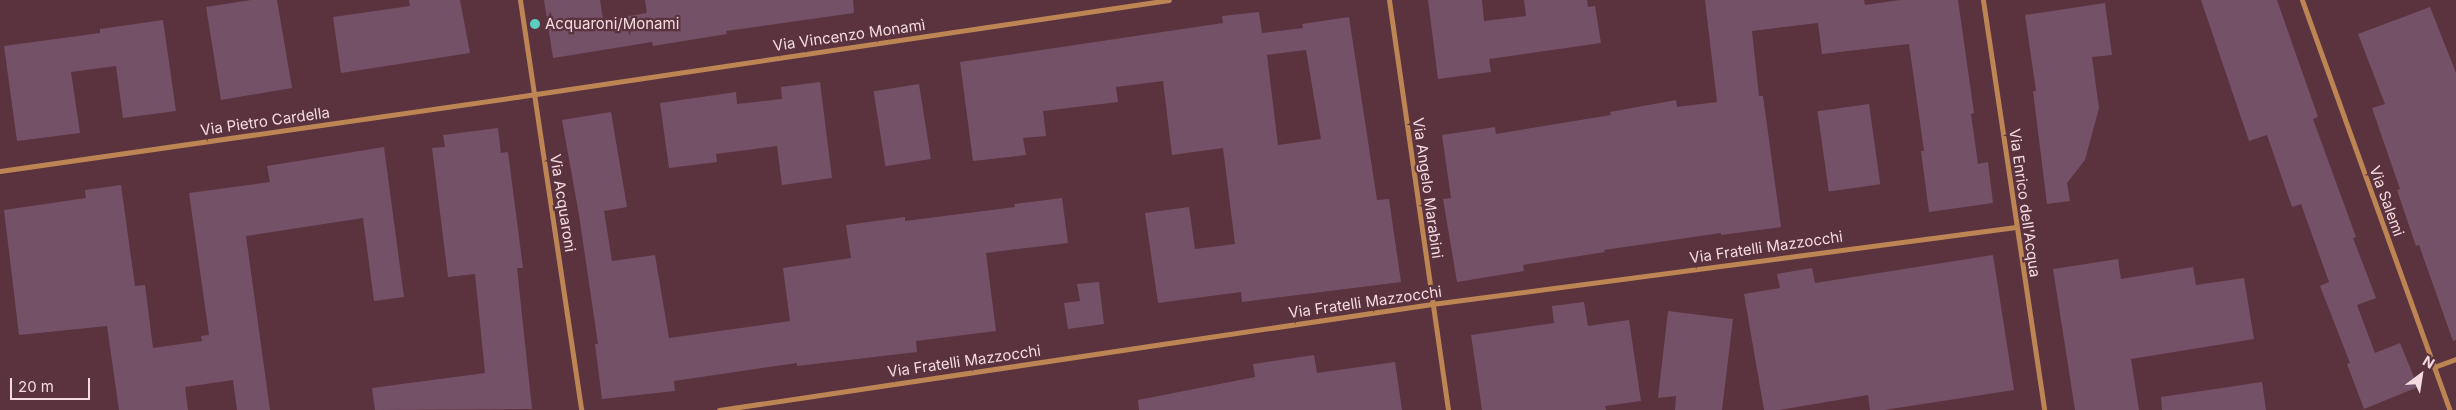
<!DOCTYPE html>
<html>
<head>
<meta charset="utf-8">
<style>
  body { margin:0 }
  #map { position:relative; width:2456px; height:410px; overflow:hidden; background:#5a333e; font-family:Inter,sans-serif }
  div>[style] { position:absolute }
  .building>* { inset:0; background:#755167; transform-origin:0 0 }
  .minor>* { height:5px; margin:-2.5px; padding:0 2.5px; transform-origin:2.5px; border-radius:2.5px; background:#bc8553 }
  .dots>* { width:14px; height:14px; translate:-50% -50%; box-sizing:border-box; border:2px solid #5a333e; border-radius:50% }
  span { translate:-50% -50%; white-space:nowrap; text-align:center; line-height:1.15; -webkit-text-stroke:4.5px #5a333e; paint-order:stroke }
  .poi-label { font-size:15px; color:#f5dbe1 }
  .left { translate:0 -50%; text-align:left }
  .street-label { font-size:15px; color:#f5dbe1 }
  .north { position:absolute; left:2396px; top:350px; width:50px; height:50px; -webkit-text-stroke:4px #5a333e; paint-order:stroke; rotate:31deg; font-size:14px; font-weight:700; line-height:20px; text-align:center; color:#f5dbe1 }
  .north::after { content:''; display:block; margin:auto; width:18px; height:22px; background:#f5dbe1; clip-path:polygon(50% 0,100% 100%,50% 72%,0 100%) }
  .scale { position:absolute; left:10px; top:378px; width:80px; height:22px; box-sizing:border-box; border:2px solid #f5dbe1; border-top:0; padding-left:6px; font-size:15px; line-height:18px; white-space:nowrap; color:#f5dbe1; -webkit-text-stroke:4px #5a333e; paint-order:stroke }
</style>
</head>
<body>
<div id="map">
  <div class="building">
    <div style="clip-path:polygon(251px 0,277px 0,292px 88px,221px 100px,206px 7px)"></div>
    <div style="clip-path:polygon(409px 0,460px 0,470px 53px,341px 73px,333px 17px,410px 6px)"></div>
    <div style="clip-path:polygon(544px 0,600px 0,603px 20px,647px 13px,645px 0,853px 0,854px 13px,726px 31px,727px 34px,653px 46px,652px 42px,553px 58px)"></div>
    <div style="clip-path:polygon(1428px 0,1482px 0,1484px 21px,1526px 16px,1524px 0,1587px 0,1588px 7px,1595px 6px,1601px 43px,1489px 59px,1491px 72px,1438px 79px)"></div>
    <div style="clip-path:polygon(1705px 0,1864px 0,1865px 5px,1900px 0,1958px 0,1974px 113px,1971px 114px,1978px 164px,1988px 162px,1993px 203px,1929px 212px,1921px 151px,1924px 151px,1909px 44px,1822px 54px,1818px 23px,1752px 31px,1759px 96px,1763px 96px,1781px 227px,1721px 235px,1721px 233px,1604px 250px,1605px 252px,1523px 265px,1524px 271px,1457px 282px,1443px 199px,1451px 198px,1442px 135px,1495px 127px,1496px 134px,1611px 115px,1610px 112px,1676px 100px,1677px 107px,1717px 102px)"></div>
    <div style="clip-path:polygon(2201px 0,2277px 0,2318px 117px,2313px 119px,2356px 237px,2353px 238px,2376px 298px,2357px 305px,2375px 353px,2400px 343px,2418px 387px,2364px 409px,2347px 364px,2350px 363px,2320px 286px,2329px 282px,2301px 204px,2292px 207px,2267px 135px,2249px 141px)"></div>
    <div style="clip-path:polygon(2105px 3px,2112px 55px,2092px 57px,2099px 108px,2085px 160px,2067px 183px,2070px 201px,2047px 204px,2033px 91px,2036px 91px,2025px 15px)"></div>
    <div style="clip-path:polygon(2430px 7px,2456px 73px,2456px 340px,2453px 341px,2419px 245px,2416px 246px,2397px 190px,2400px 189px,2372px 108px,2385px 104px,2358px 34px)"></div>
    <div style="clip-path:polygon(evenodd,1259px 12px,1262px 33px,1303px 28px,1302px 24px,1349px 17px,1377px 200px,1389px 199px,1401px 282px,1242px 302px,1241px 292px,1158px 303px,1145px 213px,1189px 207px,1195px 249px,1235px 244px,1223px 148px,1172px 155px,1163px 81px,1116px 87px,1118px 102px,1043px 111px,1046px 136px,1023px 138px,1026px 155px,973px 161px,960px 62px,1223px 23px,1222px 16px,1259px 12px,1306px 50px,1321px 139px,1278px 145px,1267px 55px,1306px 50px)"></div>
    <div style="clip-path:polygon(163px 20px,176px 111px,123px 118px,116px 66px,71px 72px,80px 133px,17px 141px,4px 46px,100px 33px,100px 29px)"></div>
    <div style="clip-path:polygon(820px 82px,832px 178px,782px 185px,777px 146px,716px 154px,717px 162px,669px 168px,660px 103px,736px 92px,737px 104px,782px 99px,781px 87px)"></div>
    <div style="left:919px;top:84px;width:76px;height:46px;rotate:81deg"></div>
    <div style="left:1869px;top:104px;width:81px;height:52px;rotate:82deg"></div>
    <div style="clip-path:polygon(611px 112px,627px 207px,604px 211px,612px 261px,655px 255px,669px 338px,790px 321px,783px 268px,851px 258px,846px 225px,905px 217px,905px 221px,1015px 207px,1014px 204px,1062px 198px,1068px 243px,986px 253px,996px 331px,916px 341px,917px 352px,797px 366px,797px 363px,674px 381px,675px 391px,602px 399px,595px 344px,598px 344px,579px 215px,562px 120px)"></div>
    <div style="clip-path:polygon(498px 128px,501px 153px,508px 152px,523px 268px,517px 268px,532px 409px,375px 410px,372px 388px,485px 373px,475px 274px,448px 277px,432px 148px,445px 147px,443px 135px)"></div>
    <div style="clip-path:polygon(384px 147px,404px 297px,374px 301px,363px 218px,246px 236px,270px 410px,237px 410px,233px 380px,185px 387px,188px 410px,119px 410px,107px 326px,19px 335px,4px 210px,86px 198px,85px 190px,121px 185px,135px 286px,145px 285px,153px 348px,202px 341px,201px 336px,209px 335px,189px 193px,270px 182px,267px 166px)"></div>
    <div style="clip-path:polygon(1993px 255px,2014px 390px,1884px 410px,1870px 410px,1868px 395px,1779px 410px,1764px 410px,1744px 294px,1780px 288px,1777px 274px,1812px 268px,1815px 283px)"></div>
    <div style="clip-path:polygon(2118px 259px,2121px 279px,2193px 267px,2196px 285px,2244px 278px,2254px 339px,2131px 359px,2139px 410px,2075px 410px,2053px 269px)"></div>
    <div style="clip-path:polygon(1099px 282px,1104px 324px,1068px 329px,1064px 303px,1080px 301px,1077px 284px)"></div>
    <div style="clip-path:polygon(1584px 302px,1588px 326px,1629px 320px,1641px 401px,1605px 406px,1606px 410px,1482px 410px,1471px 335px,1554px 323px,1552px 306px)"></div>
    <div style="clip-path:polygon(1668px 311px,1733px 319px,1722px 410px,1675px 410px,1676px 396px,1658px 398px)"></div>
    <div style="clip-path:polygon(1314px 355px,1317px 373px,1395px 362px,1402px 410px,1139px 410px,1138px 400px,1255px 377px,1253px 364px)"></div>
    <div style="clip-path:polygon(2262px 382px,2266px 410px,2162px 410px,2161px 397px)"></div>
  </div>
  <div class="minor">
    <div style="left:520px;top:0;width:415px;rotate:81.5deg"></div>
    <div style="left:1389px;top:0;width:414px;rotate:81.8deg"></div>
    <div style="left:1983px;top:0;width:415px;rotate:81.5deg"></div>
    <div style="left:2302px;top:0;width:436px;rotate:70.2deg"></div>
    <div style="left:0;top:171px;width:521px;rotate:-8.16deg"></div>
    <div style="left:516px;top:97px;width:660px;rotate:-8.45deg"></div>
    <div style="left:2434px;top:367px;width:23px;rotate:-20deg"></div>
    <div style="left:719px;top:410px;width:721px;rotate:-8.46deg"></div>
    <div style="left:1432px;top:304px;width:589px;rotate:-7.51deg"></div>
  </div>
  <div class="dots">
    <div style="left:535px;top:24px;background:#5acebd"></div>
  </div>
  <div class="poi-label">
    <span class="left" style="left:545px;top:24px">Acquaroni/Monami</span>
  </div>
  <div class="street-label">
    <span style="left:849px;top:35px;rotate:-8deg">Via Vincenzo Monamì</span>
    <span style="left:265px;top:121px;rotate:-8deg">Via Pietro Cardella</span>
    <span style="left:1428px;top:188px;rotate:82deg">Via Angelo Marabini</span>
    <span style="left:2387px;top:201px;rotate:70deg">Via Salemi</span>
    <span style="left:563px;top:203px;rotate:81deg">Via Acquaroni</span>
    <span style="left:2025px;top:203px;rotate:82deg">Via Enrico dell'Acqua</span>
    <span style="left:1766px;top:247px;rotate:-8deg">Via Fratelli Mazzocchi</span>
    <span style="left:1365px;top:302px;rotate:-8deg">Via Fratelli Mazzocchi</span>
    <span style="left:964px;top:361px;rotate:-8deg">Via Fratelli Mazzocchi</span>
  </div>
  <div class="north">N</div>
  <div class="scale">20 m</div>
</div>
</body>
</html>
